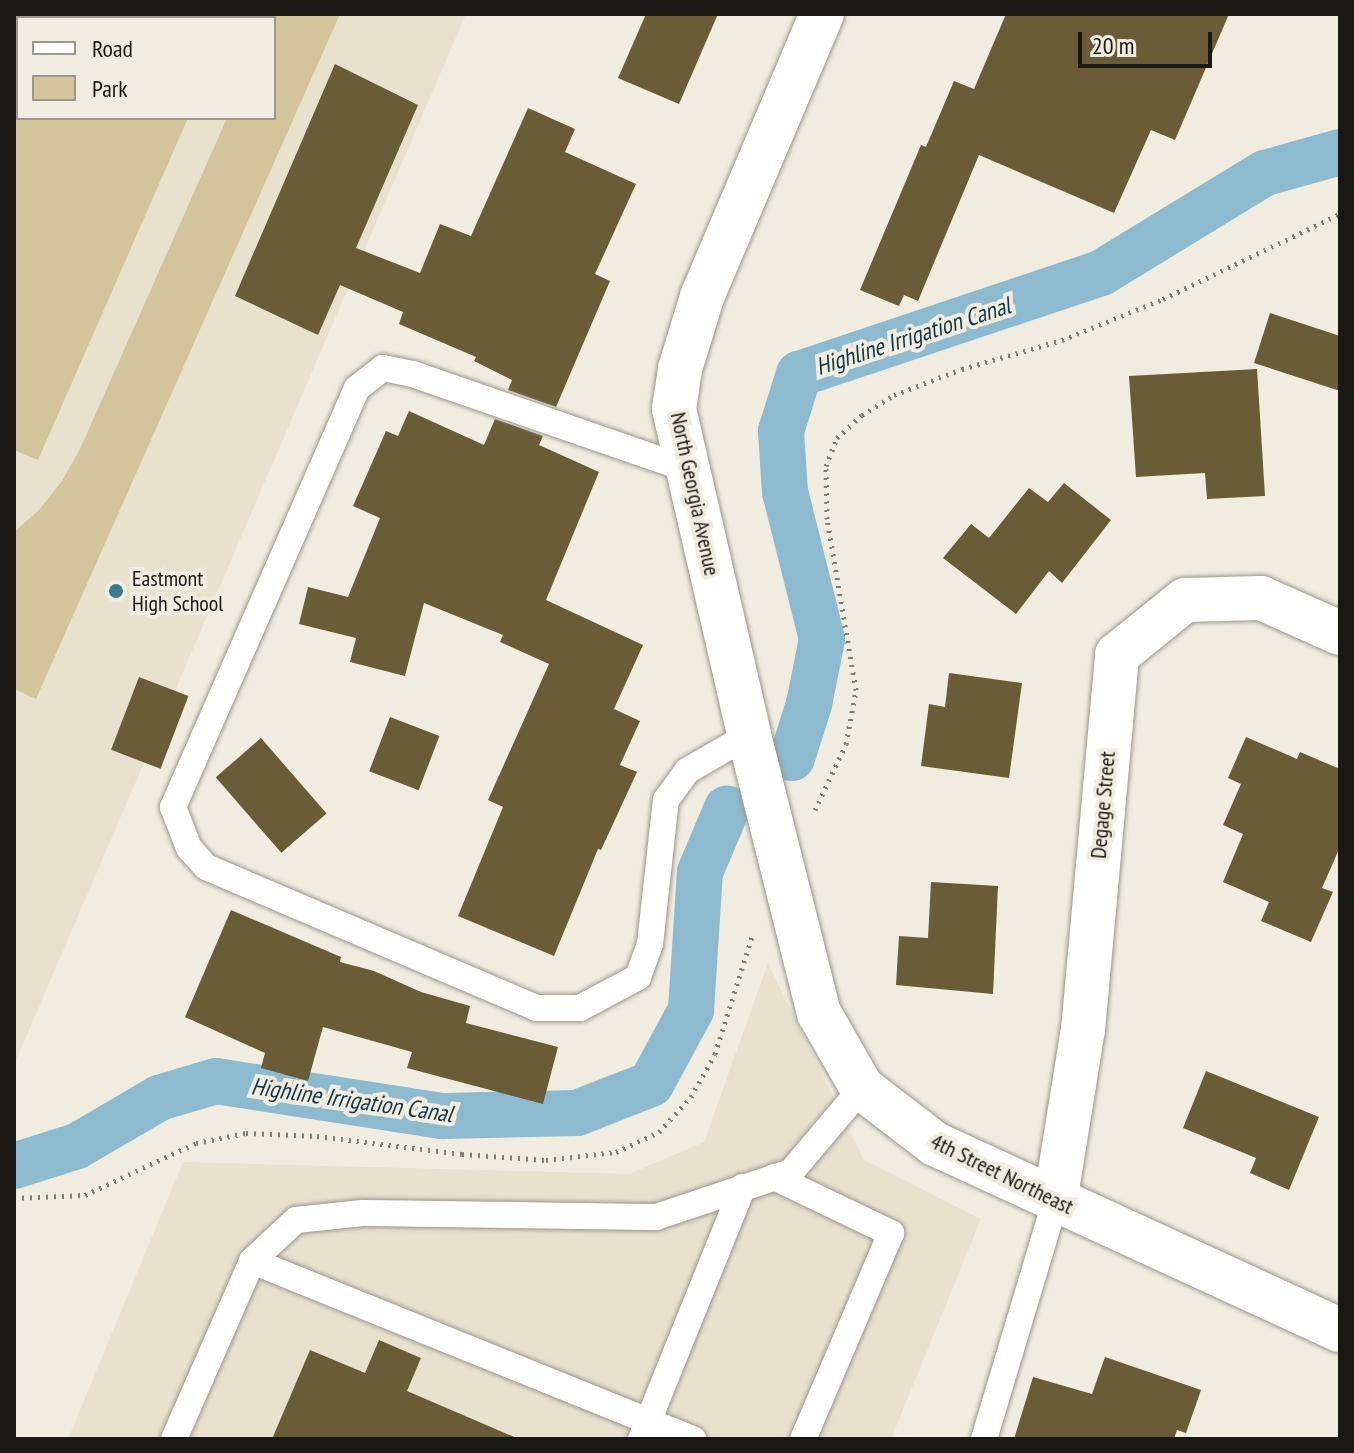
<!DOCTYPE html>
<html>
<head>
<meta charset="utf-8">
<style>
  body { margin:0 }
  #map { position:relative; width:1354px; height:1453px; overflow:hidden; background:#f1ece0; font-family:"PT Sans Narrow",sans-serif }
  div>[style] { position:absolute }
  .built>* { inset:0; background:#e8e1ce }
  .green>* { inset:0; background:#d3c49c }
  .canal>* { height:46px; margin:-23px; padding:0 23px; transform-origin:23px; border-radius:23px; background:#8dbacf }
  .building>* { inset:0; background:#6a5c37; transform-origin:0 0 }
  .path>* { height:5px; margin-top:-2.5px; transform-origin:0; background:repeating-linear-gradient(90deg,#807d75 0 2px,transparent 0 8px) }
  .roads { filter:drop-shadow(0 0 2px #9a968b) drop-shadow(0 0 2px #9a968b) }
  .lane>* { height:26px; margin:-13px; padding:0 13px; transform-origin:13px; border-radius:13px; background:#fff }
  .street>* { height:44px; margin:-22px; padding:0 22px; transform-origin:22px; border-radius:22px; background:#fff }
  .dots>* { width:22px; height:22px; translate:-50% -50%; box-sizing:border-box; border:4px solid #f1ece0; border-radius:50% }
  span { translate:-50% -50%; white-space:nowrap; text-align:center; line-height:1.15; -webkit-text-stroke:8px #f1ece0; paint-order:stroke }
  .street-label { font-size:22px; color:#1a1814 }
  .poi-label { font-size:22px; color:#1a1814 }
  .left { translate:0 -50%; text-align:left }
  .water-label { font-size:24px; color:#103848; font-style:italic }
  .frame { position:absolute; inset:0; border:16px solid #1a1814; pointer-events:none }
  .legend { position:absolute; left:16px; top:16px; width:260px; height:104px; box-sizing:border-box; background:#f1ece0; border:2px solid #9b978e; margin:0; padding:10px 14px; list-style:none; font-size:24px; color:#1a1814 }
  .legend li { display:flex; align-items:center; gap:16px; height:40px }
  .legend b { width:40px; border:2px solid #9b978e }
  .scale { position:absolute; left:1078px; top:32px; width:134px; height:36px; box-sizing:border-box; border:4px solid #1a1814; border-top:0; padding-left:10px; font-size:24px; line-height:28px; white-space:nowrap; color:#1a1814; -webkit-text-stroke:6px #f1ece0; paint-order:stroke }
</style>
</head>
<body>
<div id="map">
  <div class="built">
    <div style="clip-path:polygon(evenodd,14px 14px,466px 14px,14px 1065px,14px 14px,18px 18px,274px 18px,274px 118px,18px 118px,18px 18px)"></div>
    <div style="clip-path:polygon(768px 963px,864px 1160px,981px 1219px,891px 1439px,68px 1439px,183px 1162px,629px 1174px,704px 1142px)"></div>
  </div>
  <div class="green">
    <div style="clip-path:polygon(14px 14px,233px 14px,231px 18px,18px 18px,18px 118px,188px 118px,38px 460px,14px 450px)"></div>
    <div style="clip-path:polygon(273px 14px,340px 14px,36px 699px,14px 689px,14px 532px,39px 510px,62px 481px,80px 449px,227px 118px,274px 118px)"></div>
  </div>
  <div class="canal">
    <div style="left:792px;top:758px;width:57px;rotate:-72.5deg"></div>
    <div style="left:809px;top:704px;width:66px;rotate:-78.7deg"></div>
    <div style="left:822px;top:639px;width:152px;rotate:-104.1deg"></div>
    <div style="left:785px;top:492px;width:61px;rotate:-93.8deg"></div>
    <div style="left:781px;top:431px;width:60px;rotate:-72.5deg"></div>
    <div style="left:799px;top:374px;width:318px;rotate:-18.5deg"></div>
    <div style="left:1101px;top:273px;width:192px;rotate:-31.4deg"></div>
    <div style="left:1265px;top:173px;width:78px;rotate:-15.6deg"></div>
    <div style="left:14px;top:1166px;width:66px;rotate:-17.6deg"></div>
    <div style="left:77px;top:1146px;width:95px;rotate:-30.3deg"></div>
    <div style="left:159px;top:1098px;width:59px;rotate:-16.6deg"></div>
    <div style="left:216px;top:1081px;width:230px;rotate:8.8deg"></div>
    <div style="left:443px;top:1116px;width:134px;rotate:-1.3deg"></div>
    <div style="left:577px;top:1113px;width:79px;rotate:-21.4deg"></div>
    <div style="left:651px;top:1084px;width:84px;rotate:-61.6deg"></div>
    <div style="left:691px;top:1010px;width:138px;rotate:-86.3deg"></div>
    <div style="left:700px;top:872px;width:69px;rotate:-67.1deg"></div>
  </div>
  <div class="building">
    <div style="clip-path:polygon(646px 14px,718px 14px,679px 104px,618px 78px)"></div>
    <div style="clip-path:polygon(1006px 14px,1229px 14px,1175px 140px,1151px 130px,1114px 213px,979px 155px,918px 301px,904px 295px,899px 306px,860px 290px,921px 145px,926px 147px,954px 81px,974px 89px)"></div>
    <div style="clip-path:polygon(335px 64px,418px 105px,356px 248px,420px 273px,440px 224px,471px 236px,528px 108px,575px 129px,565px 152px,636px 184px,595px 274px,610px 281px,556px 407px,508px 390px,512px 380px,474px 361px,476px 357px,399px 324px,403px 312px,340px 285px,318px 335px,235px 296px)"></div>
    <div style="clip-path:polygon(1270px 313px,1340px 336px,1340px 391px,1254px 363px)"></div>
    <div style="clip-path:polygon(1257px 369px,1265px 496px,1207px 499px,1205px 473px,1136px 477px,1129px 376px)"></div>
    <div style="clip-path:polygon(409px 411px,484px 445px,495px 419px,543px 436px,539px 445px,599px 472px,546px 600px,643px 645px,614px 709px,640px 721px,620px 765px,637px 772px,601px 850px,598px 849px,554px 956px,458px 916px,503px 807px,488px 800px,549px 664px,500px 642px,503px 635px,424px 603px,405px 676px,350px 662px,356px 638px,299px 624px,308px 587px,348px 597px,380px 518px,353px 506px,386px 431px,398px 436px)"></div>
    <div style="clip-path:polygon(1064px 483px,1111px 520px,1062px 583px,1049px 571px,1016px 614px,943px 558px,971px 524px,989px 538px,1029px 488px,1048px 502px)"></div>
    <div style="clip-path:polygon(949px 673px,1022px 683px,1009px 778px,921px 766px,929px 704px,945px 707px)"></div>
    <div style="left:139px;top:677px;width:53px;height:78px;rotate:21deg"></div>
    <div style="left:390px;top:717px;width:53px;height:58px;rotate:21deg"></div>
    <div style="clip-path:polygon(1246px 737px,1297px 759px,1300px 752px,1340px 769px,1340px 847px,1322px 888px,1333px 892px,1311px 942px,1261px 921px,1269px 902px,1223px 882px,1243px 834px,1223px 825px,1241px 784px,1228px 778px)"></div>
    <div style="left:261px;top:738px;width:100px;height:60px;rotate:49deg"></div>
    <div style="clip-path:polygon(931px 882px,998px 886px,993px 994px,896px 985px,899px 936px,928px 938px)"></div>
    <div style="clip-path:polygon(231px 910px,341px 957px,340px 962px,374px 971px,421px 992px,470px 1006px,466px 1023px,558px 1047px,543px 1104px,407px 1068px,412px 1052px,323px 1027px,308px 1081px,261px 1068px,265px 1053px,185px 1017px)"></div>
    <div style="clip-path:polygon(1206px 1071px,1319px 1117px,1289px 1190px,1250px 1173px,1256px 1158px,1183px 1128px)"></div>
    <div style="clip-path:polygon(379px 1340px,421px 1358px,407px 1391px,519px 1439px,272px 1439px,310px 1350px,365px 1373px)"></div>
    <div style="clip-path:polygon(1105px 1357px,1201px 1390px,1186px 1433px,1177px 1430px,1174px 1439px,1014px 1439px,1033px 1377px,1092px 1394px)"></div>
  </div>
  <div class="path">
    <div style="left:815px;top:810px;width:73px;rotate:-64.8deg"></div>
    <div style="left:846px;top:744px;width:55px;rotate:-79.5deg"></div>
    <div style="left:856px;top:690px;width:173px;rotate:-99.6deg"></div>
    <div style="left:827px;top:519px;width:53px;rotate:-91.1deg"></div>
    <div style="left:826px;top:466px;width:30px;rotate:-69deg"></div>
    <div style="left:837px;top:438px;width:34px;rotate:-43deg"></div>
    <div style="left:862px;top:415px;width:38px;rotate:-32deg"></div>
    <div style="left:894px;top:395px;width:73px;rotate:-20.9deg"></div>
    <div style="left:962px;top:369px;width:104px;rotate:-16.2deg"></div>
    <div style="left:1062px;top:340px;width:109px;rotate:-22.1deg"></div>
    <div style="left:1163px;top:299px;width:196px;rotate:-25.7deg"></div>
    <div style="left:14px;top:1198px;width:71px;rotate:-2.4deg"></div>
    <div style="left:85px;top:1195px;width:123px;rotate:-25.1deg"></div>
    <div style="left:196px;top:1143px;width:51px;rotate:-11.3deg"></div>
    <div style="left:246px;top:1133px;width:71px;rotate:2.4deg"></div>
    <div style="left:317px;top:1136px;width:146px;rotate:7.1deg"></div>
    <div style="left:462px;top:1154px;width:84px;rotate:4.1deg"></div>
    <div style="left:546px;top:1160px;width:70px;rotate:-6.5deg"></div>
    <div style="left:616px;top:1152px;width:47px;rotate:-24.9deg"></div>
    <div style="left:659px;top:1132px;width:47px;rotate:-47.6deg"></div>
    <div style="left:691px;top:1097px;width:49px;rotate:-60.8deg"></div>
    <div style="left:715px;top:1054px;width:123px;rotate:-72.5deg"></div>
  </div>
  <div class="roads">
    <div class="lane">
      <div style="left:687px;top:469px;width:290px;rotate:-160.9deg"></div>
      <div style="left:413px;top:374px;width:31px;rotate:-169deg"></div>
      <div style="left:383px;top:368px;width:33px;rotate:142deg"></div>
      <div style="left:357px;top:388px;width:458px;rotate:113.7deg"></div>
      <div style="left:173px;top:807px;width:44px;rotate:68.7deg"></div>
      <div style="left:189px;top:848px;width:25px;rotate:48deg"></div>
      <div style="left:206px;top:867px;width:359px;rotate:23.1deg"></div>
      <div style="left:536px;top:1008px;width:44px"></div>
      <div style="left:580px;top:1008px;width:66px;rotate:-28.1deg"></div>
      <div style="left:638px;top:977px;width:35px;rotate:-70deg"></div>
      <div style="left:650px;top:944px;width:145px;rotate:-83.7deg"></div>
      <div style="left:666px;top:800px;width:36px;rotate:-54deg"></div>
      <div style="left:687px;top:771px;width:72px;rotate:-30.1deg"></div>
      <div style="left:774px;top:1177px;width:130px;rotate:25.6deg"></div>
      <div style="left:891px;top:1233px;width:224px;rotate:113.1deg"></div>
      <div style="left:252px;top:1261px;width:476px;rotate:22deg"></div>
      <div style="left:174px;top:1439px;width:194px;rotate:-66.3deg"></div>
      <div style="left:252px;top:1261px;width:60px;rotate:-43deg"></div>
      <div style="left:296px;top:1220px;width:67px;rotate:-6deg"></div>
      <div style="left:363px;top:1213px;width:293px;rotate:0.8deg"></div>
      <div style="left:656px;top:1217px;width:142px;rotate:-18.4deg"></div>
      <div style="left:791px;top:1172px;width:110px;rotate:-49.8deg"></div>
      <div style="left:641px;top:1439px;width:272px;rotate:-68deg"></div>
      <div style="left:984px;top:1439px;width:247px;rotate:-73.3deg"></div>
    </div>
    <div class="street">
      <div style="left:822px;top:14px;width:307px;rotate:113deg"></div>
      <div style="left:702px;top:297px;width:75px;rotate:107deg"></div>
      <div style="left:680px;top:369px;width:40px;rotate:98.5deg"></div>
      <div style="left:674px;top:409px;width:335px;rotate:77deg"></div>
      <div style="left:749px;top:735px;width:287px;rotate:75.9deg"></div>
      <div style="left:819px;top:1013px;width:86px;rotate:60.2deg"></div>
      <div style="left:862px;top:1088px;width:92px;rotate:37.5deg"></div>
      <div style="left:935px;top:1144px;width:446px;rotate:24.7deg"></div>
      <div style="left:1055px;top:1202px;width:174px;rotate:-80.8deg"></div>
      <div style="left:1083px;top:1030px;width:377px;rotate:-84.8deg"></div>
      <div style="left:1117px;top:655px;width:87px;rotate:-39deg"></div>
      <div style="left:1185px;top:600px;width:76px;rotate:-1.5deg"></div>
      <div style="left:1261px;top:598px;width:86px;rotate:23.9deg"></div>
    </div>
  </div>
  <div class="dots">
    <div style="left:116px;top:591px;background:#3f7a92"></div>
  </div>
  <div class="street-label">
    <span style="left:695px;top:494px;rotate:78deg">North Georgia Avenue</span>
    <span style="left:1103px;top:805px;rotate:-85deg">Degage Street</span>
    <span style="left:1002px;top:1174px;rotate:26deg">4th Street Northeast</span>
  </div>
  <div class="poi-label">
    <span class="left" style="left:132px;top:591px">Eastmont<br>High School</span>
  </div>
  <div class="water-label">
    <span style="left:913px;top:336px;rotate:-18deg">Highline Irrigation Canal</span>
    <span style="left:352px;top:1100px;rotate:8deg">Highline Irrigation Canal</span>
  </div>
  <div class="frame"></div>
  <ul class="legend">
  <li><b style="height:10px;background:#fff"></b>Road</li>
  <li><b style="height:22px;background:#d3c49c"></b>Park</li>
  </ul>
  <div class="scale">20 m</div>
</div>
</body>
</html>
